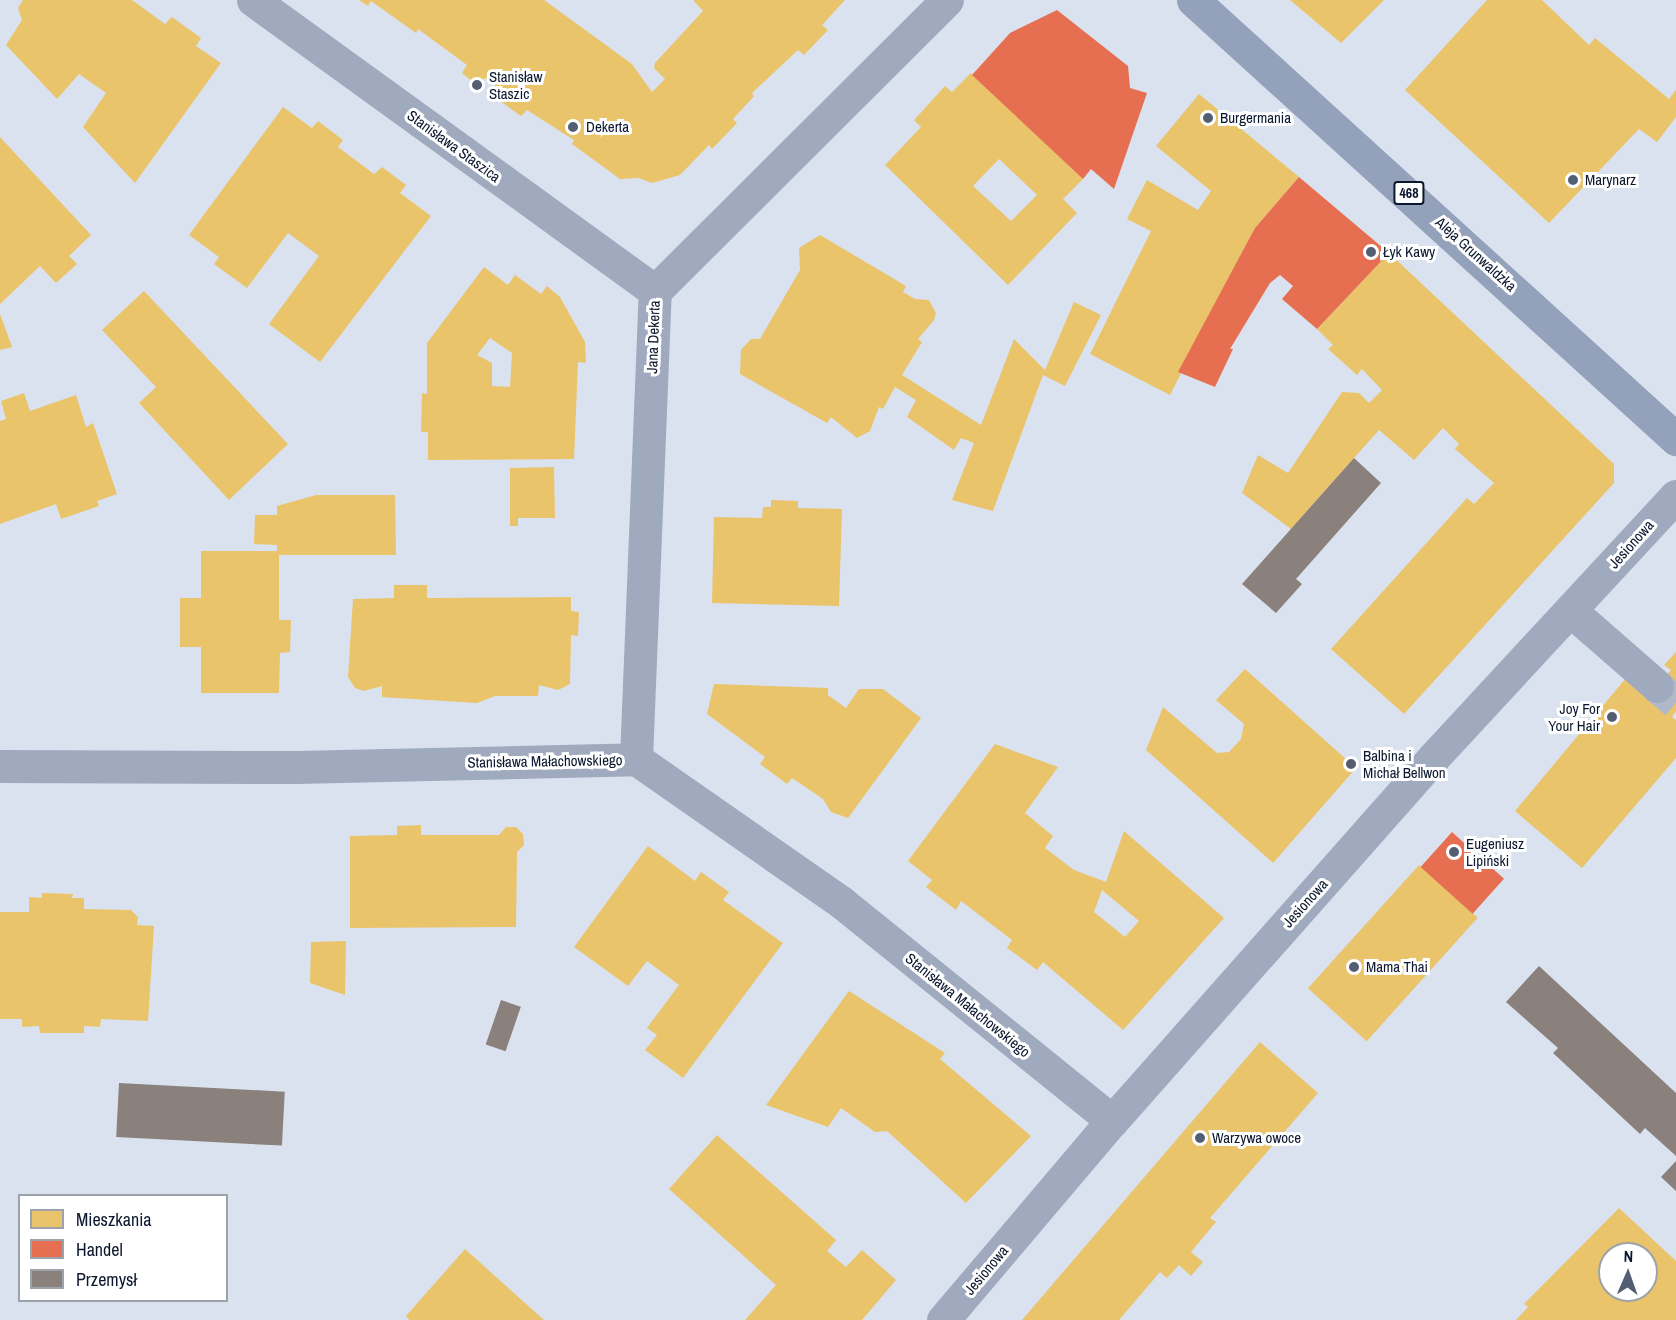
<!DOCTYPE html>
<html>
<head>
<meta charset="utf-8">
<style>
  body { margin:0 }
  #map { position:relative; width:1676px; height:1320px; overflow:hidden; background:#dae2f0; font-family:"Archivo Narrow",sans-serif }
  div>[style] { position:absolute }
  .homes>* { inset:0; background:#e9c46a; transform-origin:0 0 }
  .shops>* { inset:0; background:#e76f51; transform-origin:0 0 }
  .industry>* { inset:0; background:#8a817c; transform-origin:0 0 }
  .minor-tunnel>* { height:33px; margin-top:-16.5px; transform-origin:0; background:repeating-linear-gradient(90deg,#b1b9c9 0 33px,transparent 0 49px) }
  .minor>* { height:33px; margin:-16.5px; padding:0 16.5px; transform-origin:16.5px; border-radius:16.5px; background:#9faabf }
  .major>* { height:33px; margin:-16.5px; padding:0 16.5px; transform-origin:16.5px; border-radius:16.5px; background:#94a1ba }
  .dots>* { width:16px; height:16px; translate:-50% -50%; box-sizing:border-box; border:3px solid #fff; border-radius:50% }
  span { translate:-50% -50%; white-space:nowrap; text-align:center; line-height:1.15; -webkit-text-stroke:6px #fff; paint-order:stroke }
  .shield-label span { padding:2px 4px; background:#fff; border:2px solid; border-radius:4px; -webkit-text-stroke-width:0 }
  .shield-label { font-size:14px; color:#0b172e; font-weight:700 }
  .poi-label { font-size:15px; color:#0b172e }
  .left { translate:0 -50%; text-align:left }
  .right { translate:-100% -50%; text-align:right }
  .street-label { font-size:15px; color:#0b172e }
  .legend { position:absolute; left:18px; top:1194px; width:210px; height:108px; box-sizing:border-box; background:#fff; border:2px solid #9da2ab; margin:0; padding:8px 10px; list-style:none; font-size:18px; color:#0b172e }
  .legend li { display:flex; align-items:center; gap:12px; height:30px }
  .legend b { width:30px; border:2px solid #9da2ab }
  .north { position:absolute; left:1598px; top:1242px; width:60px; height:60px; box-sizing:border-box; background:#fff; border:2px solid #9da2ab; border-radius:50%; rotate:2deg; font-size:16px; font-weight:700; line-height:24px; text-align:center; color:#0b172e }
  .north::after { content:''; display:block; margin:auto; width:21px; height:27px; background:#535e72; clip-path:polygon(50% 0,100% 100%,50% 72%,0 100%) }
</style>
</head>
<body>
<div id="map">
  <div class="homes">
    <div style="clip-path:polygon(23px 0,132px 0,165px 24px,172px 17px,201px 38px,196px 46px,221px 63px,135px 183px,83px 127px,106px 93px,79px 74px,57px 99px,6px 45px,22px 20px,18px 8px)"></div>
    <div style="clip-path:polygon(359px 0,544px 0,632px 64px,652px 92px,665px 79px,654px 68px,655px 63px,703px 11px,693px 0,845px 0,822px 25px,828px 30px,804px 55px,798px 50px,752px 93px,754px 96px,733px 119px,737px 123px,712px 149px,709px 145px,680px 175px,652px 183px,639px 178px,620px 179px,572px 144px,574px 140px,527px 110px,521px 116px,496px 98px,502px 91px,485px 78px,477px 85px,462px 73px,467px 65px,418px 29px,416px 33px,371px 1px,368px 6px)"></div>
    <div style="clip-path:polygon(1290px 0,1384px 0,1341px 43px)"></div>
    <div style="clip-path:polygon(1487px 0,1542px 0,1589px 45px,1595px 38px,1669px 99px,1676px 90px,1676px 117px,1657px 142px,1639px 129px,1549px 223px,1405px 90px)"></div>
    <div style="clip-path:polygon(evenodd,971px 73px,1083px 179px,1063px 199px,1077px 213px,1008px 285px,885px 165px,921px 127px,914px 120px,945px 86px,952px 92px,971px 73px,999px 159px,1037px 195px,1011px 221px,973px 186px,999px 159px)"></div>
    <div style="clip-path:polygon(1199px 94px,1299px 177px,1255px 228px,1170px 395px,1090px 354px,1151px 231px,1127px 219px,1147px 180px,1198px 210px,1211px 191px,1156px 146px)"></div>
    <div style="clip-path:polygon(283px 107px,312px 128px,318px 121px,343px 140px,338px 147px,374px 174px,382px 167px,406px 185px,400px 193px,431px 216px,320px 362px,269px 324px,319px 256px,288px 233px,247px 288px,214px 264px,219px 257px,189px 235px)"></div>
    <div style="clip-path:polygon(0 137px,91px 235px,69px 256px,77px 264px,56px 283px,40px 266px,0 304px)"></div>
    <div style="clip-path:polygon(820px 235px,906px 286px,903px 292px,915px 299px,929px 300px,936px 313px,934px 320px,918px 339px,922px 342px,902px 375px,981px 425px,1014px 339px,1045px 370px,1074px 302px,1101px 315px,1065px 386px,1043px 375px,993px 511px,952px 500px,974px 443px,961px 438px,954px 450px,907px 417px,916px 400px,895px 387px,883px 409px,879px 407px,870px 431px,857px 438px,831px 417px,827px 423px,740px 374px,741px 350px,751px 339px,760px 339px,800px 270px,799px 248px)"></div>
    <div style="clip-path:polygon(1389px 253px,1614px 464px,1614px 483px,1404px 714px,1331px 649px,1467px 498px,1474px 504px,1494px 483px,1455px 449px,1459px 444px,1443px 428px,1414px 460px,1379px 430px,1291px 529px,1242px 493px,1258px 455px,1288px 473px,1342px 392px,1359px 393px,1369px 403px,1382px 390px,1362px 369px,1357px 375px,1328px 349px,1333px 345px,1317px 329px)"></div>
    <div style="clip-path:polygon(evenodd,484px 267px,508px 285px,515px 275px,541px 294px,547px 286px,560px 297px,585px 342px,586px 363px,578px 362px,574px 459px,428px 460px,428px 432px,421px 432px,422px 393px,427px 394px,427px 343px,484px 267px,490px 338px,512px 353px,510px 387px,492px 386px,492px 363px,477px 355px,490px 338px)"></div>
    <div style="clip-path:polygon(144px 291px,288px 444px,229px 500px,139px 403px,156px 387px,102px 330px)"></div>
    <div style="clip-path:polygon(0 314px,12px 347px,0 350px)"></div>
    <div style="clip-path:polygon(24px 393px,30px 411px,76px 395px,86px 427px,93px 423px,117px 494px,97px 501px,99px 506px,61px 519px,56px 504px,0 524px,0 421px,6px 419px,1px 401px)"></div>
    <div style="clip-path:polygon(554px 467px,555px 518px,518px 518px,518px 526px,510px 526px,510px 468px)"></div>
    <div style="clip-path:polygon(316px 495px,395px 495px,396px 555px,279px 555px,279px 620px,291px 620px,290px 652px,280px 653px,279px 693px,201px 693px,201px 647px,180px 647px,180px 598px,201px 598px,201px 551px,277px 551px,277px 545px,254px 544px,255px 515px,277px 515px,277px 506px)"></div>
    <div style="clip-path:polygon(771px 500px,798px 501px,798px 508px,842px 509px,839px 606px,712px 603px,714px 517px,762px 518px,763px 507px,771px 507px)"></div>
    <div style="clip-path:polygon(394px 585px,427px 585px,427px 598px,571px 597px,571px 611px,579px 612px,578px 636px,571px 635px,570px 684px,558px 690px,539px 685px,538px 696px,495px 696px,477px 703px,382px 697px,382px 686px,364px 691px,355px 688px,348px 677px,353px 599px,394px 598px)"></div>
    <div style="clip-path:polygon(1676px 652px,1676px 711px,1672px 717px,1676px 720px,1676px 758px,1582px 868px,1515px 811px,1626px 678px,1648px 697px,1671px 670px,1664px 665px)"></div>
    <div style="clip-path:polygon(1245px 669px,1356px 768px,1273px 863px,1146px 750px,1163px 707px,1217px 753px,1229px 752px,1241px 739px,1244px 724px,1216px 700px)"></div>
    <div style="clip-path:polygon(714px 684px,828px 688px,828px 695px,846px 708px,859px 689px,883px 689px,921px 718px,848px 818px,831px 812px,823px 799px,792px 778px,787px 784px,760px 764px,765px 757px,707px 714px)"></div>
    <div style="clip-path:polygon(evenodd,995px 744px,1058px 767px,1025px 813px,1053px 836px,1045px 848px,1074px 870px,1106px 882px,1124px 831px,1224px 918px,1123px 1030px,1043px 962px,1037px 970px,1007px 948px,1012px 940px,961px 901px,956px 910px,926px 887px,932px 880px,908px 861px,995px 744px,1102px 890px,1139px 921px,1125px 937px,1094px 912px,1102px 890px)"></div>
    <div style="clip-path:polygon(421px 825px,421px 835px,499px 835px,506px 827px,516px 827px,523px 834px,524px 845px,517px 852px,516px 927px,350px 928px,350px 836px,397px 835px,397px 826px)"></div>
    <div style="clip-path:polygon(648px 846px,695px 881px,701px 872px,729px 892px,723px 900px,783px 943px,683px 1078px,645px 1050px,657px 1035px,647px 1028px,679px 985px,647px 961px,628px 986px,574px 947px)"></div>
    <div style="left:1419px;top:865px;width:79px;height:166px;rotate:42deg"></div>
    <div style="clip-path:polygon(42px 893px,73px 894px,72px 898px,84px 898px,84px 909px,131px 910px,138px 917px,137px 925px,154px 926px,148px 1021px,101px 1019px,100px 1027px,84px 1026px,84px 1033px,40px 1033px,39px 1026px,22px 1027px,22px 1019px,0 1019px,0 912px,29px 912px,29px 897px,42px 898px)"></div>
    <div style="clip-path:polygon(346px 941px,345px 995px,310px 983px,311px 942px)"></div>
    <div style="clip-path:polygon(849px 991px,945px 1053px,940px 1059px,1031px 1136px,966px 1203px,887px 1131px,875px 1132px,841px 1108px,828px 1127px,766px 1105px)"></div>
    <div style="clip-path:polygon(1260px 1042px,1318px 1093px,1210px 1218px,1216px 1222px,1191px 1252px,1203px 1262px,1191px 1276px,1179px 1265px,1167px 1278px,1160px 1272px,1119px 1320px,1022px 1320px)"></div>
    <div style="clip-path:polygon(717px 1135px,836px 1240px,827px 1251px,846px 1267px,862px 1250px,896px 1280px,862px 1320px,745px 1320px,776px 1285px,669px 1189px)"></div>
    <div style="clip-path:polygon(evenodd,1619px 1208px,1676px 1261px,1676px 1320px,1516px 1320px,1528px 1307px,1524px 1304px,1619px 1208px,1610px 1254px,1646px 1254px,1646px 1290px,1610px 1290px,1610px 1254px)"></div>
    <div style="clip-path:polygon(465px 1249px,544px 1320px,409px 1320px,406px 1316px)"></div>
  </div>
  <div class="shops">
    <div style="clip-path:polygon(1057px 10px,1128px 66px,1130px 88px,1147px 93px,1114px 189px,1091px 169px,1083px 179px,972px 75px,1010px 33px)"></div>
    <div style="clip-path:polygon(1299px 177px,1389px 253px,1317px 329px,1282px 299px,1293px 286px,1280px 275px,1270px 283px,1230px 349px,1233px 349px,1215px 387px,1178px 372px,1255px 228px)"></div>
    <div style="left:1452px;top:832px;width:70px;height:47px;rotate:42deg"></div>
  </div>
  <div class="industry">
    <div style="clip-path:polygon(1354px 458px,1381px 483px,1296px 579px,1302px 584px,1276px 613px,1242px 584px)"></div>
    <div style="clip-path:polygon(1539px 966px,1676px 1093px,1676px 1156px,1645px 1128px,1640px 1134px,1553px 1053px,1558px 1048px,1506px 1002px)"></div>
    <div style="left:501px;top:1000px;width:21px;height:47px;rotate:19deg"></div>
    <div style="left:119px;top:1083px;width:166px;height:54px;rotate:3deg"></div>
    <div style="clip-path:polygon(1676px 1161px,1676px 1191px,1661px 1177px)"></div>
  </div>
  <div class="minor-tunnel">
    <div style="left:1657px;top:686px;width:25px;rotate:40deg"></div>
  </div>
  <div class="minor">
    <div style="left:253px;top:0;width:496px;rotate:35.9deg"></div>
    <div style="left:1571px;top:611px;width:114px;rotate:41.1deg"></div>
    <div style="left:636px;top:759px;width:468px;rotate:-87.7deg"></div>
    <div style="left:655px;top:291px;width:412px;rotate:-44.9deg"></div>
    <div style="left:0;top:766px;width:296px;rotate:0.2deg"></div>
    <div style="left:296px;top:767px;width:340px;rotate:-1.3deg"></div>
    <div style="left:636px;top:759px;width:250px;rotate:34.9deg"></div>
    <div style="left:841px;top:902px;width:348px;rotate:38.9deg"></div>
    <div style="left:943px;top:1320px;width:261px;rotate:-49.7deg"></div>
    <div style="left:1112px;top:1121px;width:485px;rotate:-48.5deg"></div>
    <div style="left:1433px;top:758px;width:357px;rotate:-47.2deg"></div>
  </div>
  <div class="major">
    <div style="left:1193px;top:0;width:653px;rotate:42.27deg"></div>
  </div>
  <div class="dots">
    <div style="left:477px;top:85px;background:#535e72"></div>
    <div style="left:1208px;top:118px;background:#535e72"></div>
    <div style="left:573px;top:127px;background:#535e72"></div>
    <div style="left:1573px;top:180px;background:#535e72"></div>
    <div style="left:1371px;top:252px;background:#535e72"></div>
    <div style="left:1612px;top:717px;background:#535e72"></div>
    <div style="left:1351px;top:764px;background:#535e72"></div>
    <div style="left:1454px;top:852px;background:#535e72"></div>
    <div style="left:1354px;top:967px;background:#535e72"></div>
    <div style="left:1200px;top:1138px;background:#535e72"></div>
  </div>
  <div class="shield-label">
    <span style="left:1409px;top:193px">468</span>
  </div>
  <div class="poi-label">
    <span class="left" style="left:489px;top:85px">Stanisław<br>Staszic</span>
    <span class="left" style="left:1220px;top:118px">Burgermania</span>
    <span class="left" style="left:586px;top:127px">Dekerta</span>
    <span class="left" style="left:1585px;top:180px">Marynarz</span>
    <span class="left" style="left:1383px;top:252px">Łyk Kawy</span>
    <span class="right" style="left:1600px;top:717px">Joy For<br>Your Hair</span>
    <span class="left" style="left:1363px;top:764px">Balbina i<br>Michał Bellwon</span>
    <span class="left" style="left:1466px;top:852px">Eugeniusz<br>Lipiński</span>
    <span class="left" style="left:1366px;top:967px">Mama Thai</span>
    <span class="left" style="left:1212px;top:1138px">Warzywa owoce</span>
  </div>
  <div class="street-label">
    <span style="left:454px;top:146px;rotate:36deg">Stanisława Staszica</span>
    <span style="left:1476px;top:254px;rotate:42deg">Aleja Grunwaldzka</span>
    <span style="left:653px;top:337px;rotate:-88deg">Jana Dekerta</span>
    <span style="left:1631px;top:544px;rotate:-48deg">Jesionowa</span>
    <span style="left:545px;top:761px;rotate:-1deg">Stanisława Małachowskiego</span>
    <span style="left:1305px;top:903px;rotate:-48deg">Jesionowa</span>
    <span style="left:968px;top:1005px;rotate:39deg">Stanisława Małachowskiego</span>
    <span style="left:986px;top:1270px;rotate:-50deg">Jesionowa</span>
  </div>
  <ul class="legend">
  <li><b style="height:16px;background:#e9c46a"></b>Mieszkania</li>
  <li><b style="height:16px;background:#e76f51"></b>Handel</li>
  <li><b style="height:16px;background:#8a817c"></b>Przemysł</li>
  </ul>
  <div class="north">N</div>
</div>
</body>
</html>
